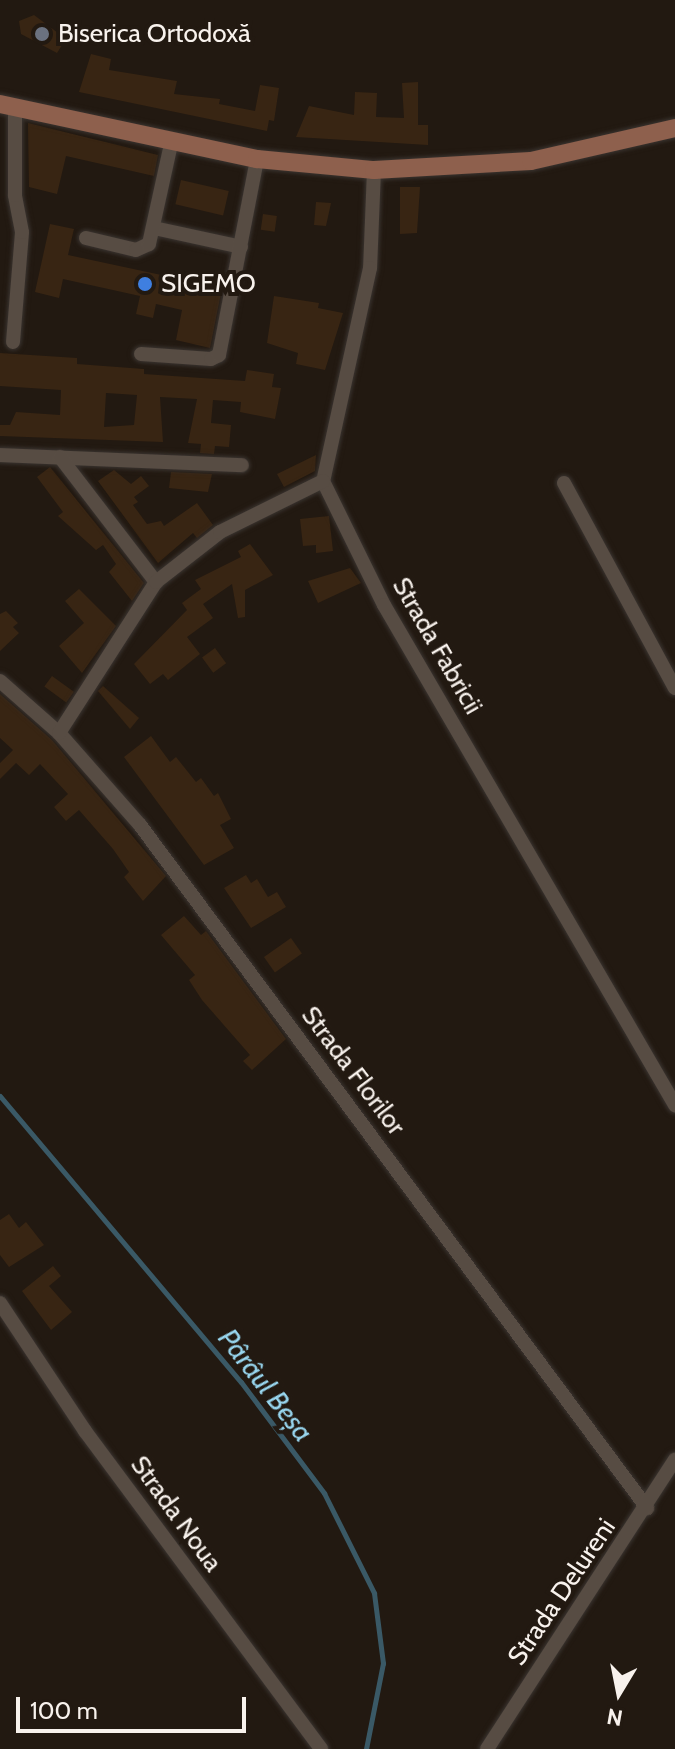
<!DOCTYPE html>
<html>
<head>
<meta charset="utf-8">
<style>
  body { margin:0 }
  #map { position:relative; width:675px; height:1749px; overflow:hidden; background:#221911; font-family:Cabin,sans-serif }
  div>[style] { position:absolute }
  .stream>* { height:5px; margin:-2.5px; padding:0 2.5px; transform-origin:2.5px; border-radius:2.5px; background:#3a5966 }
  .building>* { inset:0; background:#382513; transform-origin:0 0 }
  .roads { filter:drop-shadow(0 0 2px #3a3430) drop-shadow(0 0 2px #3a3430) }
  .minor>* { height:14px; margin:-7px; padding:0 7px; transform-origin:7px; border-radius:7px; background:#574c43 }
  .major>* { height:18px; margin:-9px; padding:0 9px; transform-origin:9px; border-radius:9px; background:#8e604d }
  .dots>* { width:22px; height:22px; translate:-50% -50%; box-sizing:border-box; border:4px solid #221911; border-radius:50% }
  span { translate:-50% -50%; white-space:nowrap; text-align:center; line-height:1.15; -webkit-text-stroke:8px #221911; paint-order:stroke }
  .poi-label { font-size:26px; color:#f8f2ed }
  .left { translate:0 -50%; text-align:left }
  .street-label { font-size:26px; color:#f8f2ed }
  .water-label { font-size:28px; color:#98d6ef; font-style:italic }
  .north { position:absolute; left:579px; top:1653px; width:80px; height:80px; -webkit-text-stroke:6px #221911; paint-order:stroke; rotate:190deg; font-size:22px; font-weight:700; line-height:32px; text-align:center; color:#f8f2ed }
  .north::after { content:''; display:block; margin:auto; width:28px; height:36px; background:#f8f2ed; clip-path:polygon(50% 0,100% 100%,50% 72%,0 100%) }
  .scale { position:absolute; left:16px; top:1697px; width:230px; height:36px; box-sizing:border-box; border:4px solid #f8f2ed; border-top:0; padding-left:10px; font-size:24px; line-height:28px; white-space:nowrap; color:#f8f2ed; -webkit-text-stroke:6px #221911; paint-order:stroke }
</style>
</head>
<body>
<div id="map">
  <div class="stream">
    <div style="left:0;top:1096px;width:374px;rotate:49.9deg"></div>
    <div style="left:241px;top:1382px;width:139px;rotate:53.2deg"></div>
    <div style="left:324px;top:1493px;width:112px;rotate:63.4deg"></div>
    <div style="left:374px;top:1593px;width:71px;rotate:82.7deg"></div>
    <div style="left:383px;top:1663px;width:88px;rotate:101.2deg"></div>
  </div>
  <div class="building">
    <div style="clip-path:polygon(34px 15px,66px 39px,57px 53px,21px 34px,19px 21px)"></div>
    <div style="clip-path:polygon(91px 54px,111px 59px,109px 70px,177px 81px,174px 94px,220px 99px,219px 104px,255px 111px,260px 85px,279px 88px,274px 121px,269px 120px,267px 131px,79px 92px)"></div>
    <div style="clip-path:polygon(418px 82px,418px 125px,428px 125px,428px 145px,296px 137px,309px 106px,354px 115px,355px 92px,377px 93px,376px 117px,404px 118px,402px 83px)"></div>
    <div style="clip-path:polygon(28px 123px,158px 155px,154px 176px,66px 156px,57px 194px,29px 187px)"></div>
    <div style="left:181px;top:180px;width:49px;height:25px;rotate:13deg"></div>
    <div style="clip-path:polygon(400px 187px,420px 187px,417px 233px,400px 234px)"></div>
    <div style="clip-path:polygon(316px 202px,331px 203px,326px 226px,314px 225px)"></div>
    <div style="left:263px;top:214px;width:14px;height:16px;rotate:8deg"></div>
    <div style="clip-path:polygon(50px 224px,74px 229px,68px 255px,222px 288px,210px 348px,176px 340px,182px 310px,156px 304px,153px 318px,136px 314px,140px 296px,63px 279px,59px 298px,35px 292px)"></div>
    <div style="clip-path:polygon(274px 296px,319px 303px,318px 308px,343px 313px,325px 370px,296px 364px,298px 353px,267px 343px)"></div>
    <div style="clip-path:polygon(evenodd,0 353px,77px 358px,77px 364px,144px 369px,144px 374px,245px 381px,247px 370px,274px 374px,272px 387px,281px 388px,275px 419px,240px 412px,241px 402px,213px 400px,211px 423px,231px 425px,229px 447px,215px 446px,214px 454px,200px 453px,201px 444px,188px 443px,197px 399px,160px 397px,163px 442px,0 436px,0 425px,10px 425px,16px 412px,60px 415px,61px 390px,0 386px,0 353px,106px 393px,137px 395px,134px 425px,104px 427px,106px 393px)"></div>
    <div style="clip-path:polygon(316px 455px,315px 471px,284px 487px,277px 474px)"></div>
    <div style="clip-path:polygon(50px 467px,144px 583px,132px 601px,109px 572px,116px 564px,103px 545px,96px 550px,58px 516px,63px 512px,37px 477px)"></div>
    <div style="clip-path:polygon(114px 470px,131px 484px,141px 476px,149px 486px,134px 497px,138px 502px,133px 505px,147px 524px,161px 521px,164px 526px,197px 503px,213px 525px,197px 538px,193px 533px,158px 563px,98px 481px)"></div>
    <div style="clip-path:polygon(171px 472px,212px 474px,208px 492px,169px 488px)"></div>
    <div style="clip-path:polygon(329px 516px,333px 551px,316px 553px,316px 545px,303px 546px,300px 519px)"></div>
    <div style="clip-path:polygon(250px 544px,273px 575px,245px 590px,245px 617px,238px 618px,232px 584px,203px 604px,213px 618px,187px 637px,200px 654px,168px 680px,163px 674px,150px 684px,134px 664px,187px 610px,182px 603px,201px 589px,195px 580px,241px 557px,238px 551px)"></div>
    <div style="clip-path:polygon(350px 568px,361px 583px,318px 603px,308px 581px)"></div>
    <div style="clip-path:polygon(79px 589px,116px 626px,82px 673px,59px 646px,84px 623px,65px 601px)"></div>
    <div style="clip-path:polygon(6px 611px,18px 623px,13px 627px,19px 633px,0 651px,0 614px)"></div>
    <div style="left:215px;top:648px;width:19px;height:16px;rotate:54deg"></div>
    <div style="left:52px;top:676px;width:27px;height:13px;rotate:36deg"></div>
    <div style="clip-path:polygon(103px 686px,139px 718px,130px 729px,98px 691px)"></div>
    <div style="clip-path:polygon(0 694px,52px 740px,166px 876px,143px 901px,124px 877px,129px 872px,113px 849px,79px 810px,66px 821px,54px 807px,68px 794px,40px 764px,29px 775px,16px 763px,0 779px,0 763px,13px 750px,0 738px)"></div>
    <div style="clip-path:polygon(151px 736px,170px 762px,176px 757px,196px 782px,201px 778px,214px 796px,218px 793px,231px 819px,220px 825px,234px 848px,204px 865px,124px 757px)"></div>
    <div style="clip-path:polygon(246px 875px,251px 883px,257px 879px,268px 897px,277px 892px,286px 907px,251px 928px,224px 888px)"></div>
    <div style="clip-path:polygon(184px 916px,201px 935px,206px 931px,286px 1039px,252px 1070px,243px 1061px,250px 1055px,202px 1000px,189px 980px,195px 975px,161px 935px)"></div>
    <div style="left:291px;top:938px;width:19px;height:33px;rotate:55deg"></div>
    <div style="clip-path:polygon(9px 1214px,19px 1228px,26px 1222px,44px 1245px,9px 1267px,0 1255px,0 1220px)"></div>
    <div style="clip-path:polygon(53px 1266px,61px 1276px,49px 1286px,72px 1312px,51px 1330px,22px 1291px)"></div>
  </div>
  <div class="roads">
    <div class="minor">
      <div style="left:374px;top:170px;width:98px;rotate:92.3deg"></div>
      <div style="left:370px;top:268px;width:218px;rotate:102.4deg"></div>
      <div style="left:323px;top:481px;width:138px;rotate:63.8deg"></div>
      <div style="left:384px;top:605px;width:579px;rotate:59.8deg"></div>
      <div style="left:154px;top:228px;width:89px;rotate:12.3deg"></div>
      <div style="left:86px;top:238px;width:51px;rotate:13.5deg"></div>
      <div style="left:136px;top:250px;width:14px;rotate:-25deg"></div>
      <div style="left:149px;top:244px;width:107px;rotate:-77.6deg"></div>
      <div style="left:13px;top:342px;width:110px;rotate:-85.3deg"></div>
      <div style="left:22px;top:232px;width:38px;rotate:-101deg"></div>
      <div style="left:15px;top:195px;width:89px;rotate:-90deg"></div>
      <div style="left:141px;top:354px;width:70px;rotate:4.1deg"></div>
      <div style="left:211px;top:359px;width:9px;rotate:-27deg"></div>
      <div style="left:219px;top:355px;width:200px;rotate:-79deg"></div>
      <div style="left:0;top:455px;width:242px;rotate:2.4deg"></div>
      <div style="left:60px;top:457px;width:158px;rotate:52.5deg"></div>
      <div style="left:564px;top:483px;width:233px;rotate:61.6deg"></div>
      <div style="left:0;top:681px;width:79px;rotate:41.4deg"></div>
      <div style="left:59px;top:733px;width:123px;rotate:48.6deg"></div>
      <div style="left:140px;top:825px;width:851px;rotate:53.41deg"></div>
      <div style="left:59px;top:733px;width:179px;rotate:-57.3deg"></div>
      <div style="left:156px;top:582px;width:81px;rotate:-38deg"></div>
      <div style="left:220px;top:532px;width:115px;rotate:-26.3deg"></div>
      <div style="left:0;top:1303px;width:154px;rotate:56.4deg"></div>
      <div style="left:85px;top:1431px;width:396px;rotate:53.4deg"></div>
      <div style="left:487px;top:1749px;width:345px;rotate:-57deg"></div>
    </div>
    <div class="major">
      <div style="left:0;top:104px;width:263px;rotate:12.1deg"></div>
      <div style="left:257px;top:159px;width:118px;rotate:5.4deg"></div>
      <div style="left:374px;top:170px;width:157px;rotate:-3.3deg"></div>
      <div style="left:531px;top:161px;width:148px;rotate:-12.9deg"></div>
    </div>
  </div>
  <div class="dots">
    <div style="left:42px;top:34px;background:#6b7280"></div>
    <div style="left:145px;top:284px;background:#3f7fe0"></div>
  </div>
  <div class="poi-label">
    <span class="left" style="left:58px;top:34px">Biserica Ortodoxă</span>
    <span class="left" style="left:161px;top:284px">SIGEMO</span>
  </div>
  <div class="street-label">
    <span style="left:437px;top:646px;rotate:60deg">Strada Fabricii</span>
    <span style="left:353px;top:1071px;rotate:53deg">Strada Florilor</span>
    <span style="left:176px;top:1514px;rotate:54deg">Strada Noua</span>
    <span style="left:562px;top:1592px;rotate:-56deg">Strada Delureni</span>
  </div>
  <div class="water-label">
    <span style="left:266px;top:1385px;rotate:52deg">Pârâul Beșa</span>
  </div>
  <div class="north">N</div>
  <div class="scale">100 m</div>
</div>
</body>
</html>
